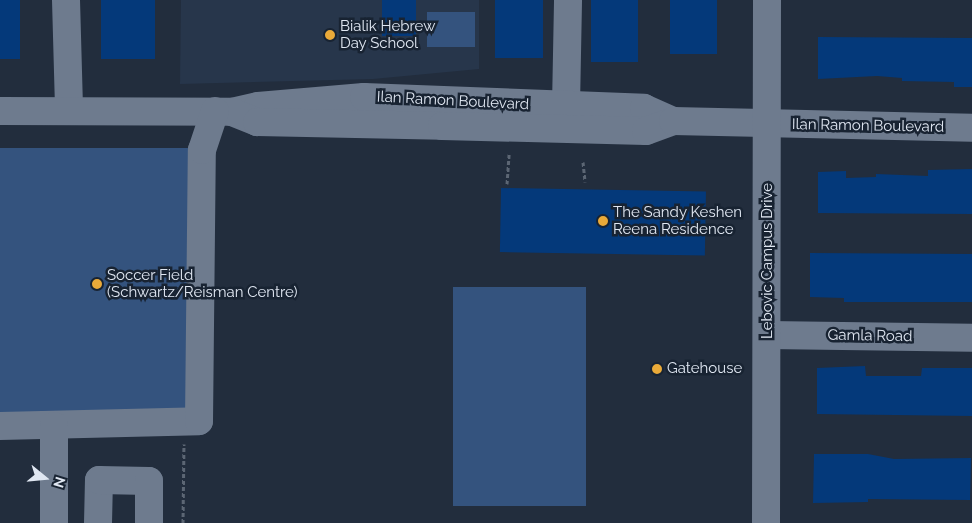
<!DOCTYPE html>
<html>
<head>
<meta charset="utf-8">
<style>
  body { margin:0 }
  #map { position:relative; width:972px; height:523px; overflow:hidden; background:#222d3d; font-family:Raleway,sans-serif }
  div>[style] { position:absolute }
  .built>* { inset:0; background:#27364b }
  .green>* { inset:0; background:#34537e; transform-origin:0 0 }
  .building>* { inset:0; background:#04397a; transform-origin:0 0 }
  .path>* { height:3px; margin-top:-1.5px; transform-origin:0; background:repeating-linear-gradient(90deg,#5c6674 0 4px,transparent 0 6.5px) }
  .minor>* { height:28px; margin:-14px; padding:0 14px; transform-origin:14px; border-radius:14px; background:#6e7b8e }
  .dots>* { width:14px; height:14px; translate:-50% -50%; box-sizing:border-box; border:2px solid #182332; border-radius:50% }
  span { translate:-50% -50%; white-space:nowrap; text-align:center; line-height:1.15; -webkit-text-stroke:5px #182332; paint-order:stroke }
  .poi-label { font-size:15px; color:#e0e7f2 }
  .left { translate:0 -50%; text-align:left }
  .street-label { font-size:15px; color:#e0e7f2 }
  .north { position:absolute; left:20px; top:453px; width:50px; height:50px; -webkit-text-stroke:4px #182332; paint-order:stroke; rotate:107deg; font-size:14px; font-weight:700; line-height:20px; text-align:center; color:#e0e7f2 }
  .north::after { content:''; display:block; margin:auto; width:18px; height:22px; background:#e0e7f2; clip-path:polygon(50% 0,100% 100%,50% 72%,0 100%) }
</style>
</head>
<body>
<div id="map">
  <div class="built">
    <div style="clip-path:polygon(181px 0,479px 0,479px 69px,373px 79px,180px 84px)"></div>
  </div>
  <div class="green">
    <div style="left:427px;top:12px;width:48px;height:35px"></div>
    <div style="left:194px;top:148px;width:271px;height:194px;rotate:90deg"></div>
    <div style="left:586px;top:287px;width:219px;height:133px;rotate:90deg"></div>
  </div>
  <div class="building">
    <div style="left:0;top:0;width:20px;height:59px"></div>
    <div style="left:101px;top:0;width:54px;height:59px"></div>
    <div style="left:382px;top:0;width:34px;height:36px"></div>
    <div style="left:495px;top:0;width:48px;height:58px"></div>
    <div style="left:591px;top:0;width:47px;height:62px"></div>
    <div style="left:670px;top:0;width:47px;height:54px"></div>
    <div style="clip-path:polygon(818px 37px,972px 38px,972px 87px,954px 87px,954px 82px,902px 81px,902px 78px,877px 76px,818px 79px)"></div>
    <div style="clip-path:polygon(972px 169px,972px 214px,818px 213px,818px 172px,846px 171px,846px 178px,876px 177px,876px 174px,928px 176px,928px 170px)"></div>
    <div style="left:501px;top:188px;width:205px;height:64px;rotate:1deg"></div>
    <div style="clip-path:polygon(810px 253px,972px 254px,972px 302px,844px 302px,844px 298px,810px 297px)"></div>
    <div style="clip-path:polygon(865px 366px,866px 376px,921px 376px,922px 368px,972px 368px,972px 416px,817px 414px,817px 368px)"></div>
    <div style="clip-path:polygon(814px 454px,868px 454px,894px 459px,971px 458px,970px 500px,868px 499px,868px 502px,813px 503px)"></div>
  </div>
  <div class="path">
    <div style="left:583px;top:162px;width:20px;rotate:84deg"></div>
    <div style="left:507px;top:184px;width:30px;rotate:-86deg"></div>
    <div style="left:183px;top:523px;width:79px;rotate:-89.3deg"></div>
  </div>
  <div class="minor">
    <div style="left:66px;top:0;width:109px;rotate:88.4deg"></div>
    <div style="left:566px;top:106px;width:106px;rotate:-88.9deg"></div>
    <div style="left:0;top:111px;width:232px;rotate:0.2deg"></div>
    <div style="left:232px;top:112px;width:27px;rotate:-13deg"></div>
    <div style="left:258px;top:106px;width:106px;rotate:-4.9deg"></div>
    <div style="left:364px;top:97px;width:280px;rotate:2.2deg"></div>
    <div style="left:644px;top:108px;width:32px;rotate:24deg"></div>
    <div style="left:232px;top:112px;width:27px;rotate:22deg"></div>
    <div style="left:257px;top:122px;width:185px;rotate:1.2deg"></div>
    <div style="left:442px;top:126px;width:204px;rotate:1.4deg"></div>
    <div style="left:646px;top:131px;width:29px;rotate:-20deg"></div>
    <div style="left:673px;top:121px;width:299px;rotate:1.3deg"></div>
    <div style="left:768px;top:335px;width:204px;rotate:0.8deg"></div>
    <div style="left:0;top:426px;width:199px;rotate:-1.4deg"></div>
    <div style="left:199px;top:421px;width:271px;rotate:-89.4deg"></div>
    <div style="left:202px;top:150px;width:41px;rotate:-71.6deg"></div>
    <div style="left:54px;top:426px;width:97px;rotate:90deg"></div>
    <div style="left:98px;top:523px;width:43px;rotate:-88.7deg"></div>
    <div style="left:99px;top:480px;width:50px;rotate:1.1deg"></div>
    <div style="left:149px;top:481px;width:42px;rotate:90deg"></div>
    <div style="left:766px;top:523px;width:523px;rotate:-89.89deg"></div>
  </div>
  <div class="dots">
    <div style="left:330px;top:35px;background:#eaaa39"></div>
    <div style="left:603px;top:221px;background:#eaaa39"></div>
    <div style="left:97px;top:284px;background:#eaaa39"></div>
    <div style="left:657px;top:369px;background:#eaaa39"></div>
  </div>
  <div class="poi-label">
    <span class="left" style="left:340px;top:35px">Bialik Hebrew<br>Day School</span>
    <span class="left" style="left:613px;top:221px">The Sandy Keshen<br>Reena Residence</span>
    <span class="left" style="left:107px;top:284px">Soccer Field<br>(Schwartz/Reisman Centre)</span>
    <span class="left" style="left:667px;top:369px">Gatehouse</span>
  </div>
  <div class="street-label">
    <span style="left:453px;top:101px;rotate:3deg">Ilan Ramon Boulevard</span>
    <span style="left:868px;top:126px;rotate:1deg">Ilan Ramon Boulevard</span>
    <span style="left:768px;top:261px;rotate:-90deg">Lebovic Campus Drive</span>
    <span style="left:870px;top:336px;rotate:1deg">Gamla Road</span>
  </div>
  <div class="north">N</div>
</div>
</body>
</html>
